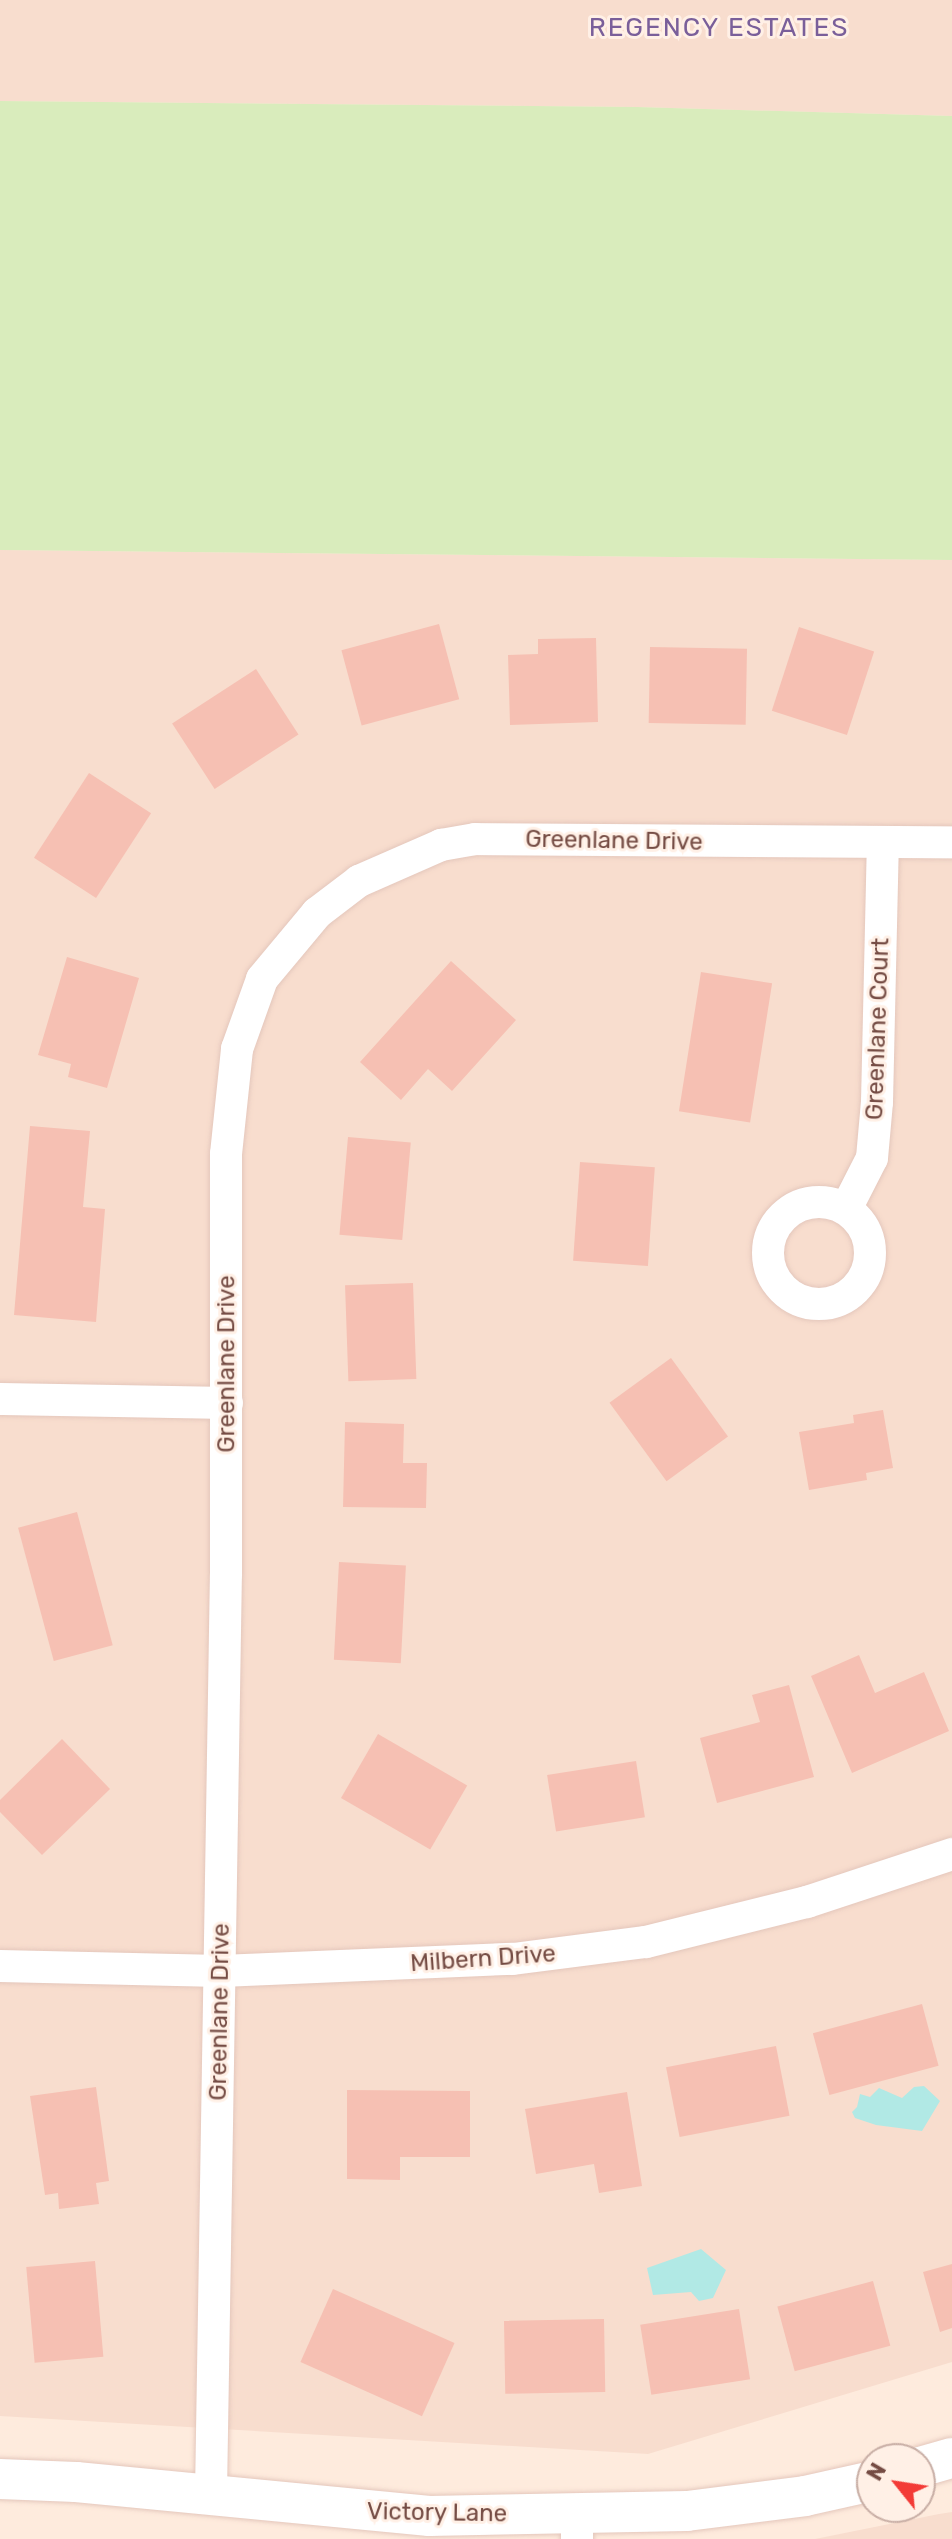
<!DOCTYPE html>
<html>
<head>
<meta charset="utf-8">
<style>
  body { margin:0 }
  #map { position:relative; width:952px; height:2539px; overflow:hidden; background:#feebdd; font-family:Rubik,sans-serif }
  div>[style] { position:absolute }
  .residential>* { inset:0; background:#f8ddce }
  .green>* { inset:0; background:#d9ecbc }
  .water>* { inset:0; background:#b1e9e5 }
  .building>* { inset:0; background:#f6c0b3; transform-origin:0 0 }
  .roads { filter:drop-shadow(0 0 2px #e4c7bc) drop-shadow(0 0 2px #e4c7bc) }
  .minor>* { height:32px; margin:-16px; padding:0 16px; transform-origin:16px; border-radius:16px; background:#fff }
  .minor>.ring { margin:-16px; padding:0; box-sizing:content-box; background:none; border:32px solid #fff; border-radius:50% }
  .tertiary>* { height:40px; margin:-20px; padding:0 20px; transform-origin:20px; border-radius:20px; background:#fff }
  span { translate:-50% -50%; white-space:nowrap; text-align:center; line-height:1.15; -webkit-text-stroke:6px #fff0e6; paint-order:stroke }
  .street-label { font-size:24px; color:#754c44 }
  .neighbourhood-label { font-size:26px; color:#7a5f9a; letter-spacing:2px }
  .north { position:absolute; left:856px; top:2443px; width:80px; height:80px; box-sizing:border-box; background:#fff0e6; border:2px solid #c8aea5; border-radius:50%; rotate:300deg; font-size:22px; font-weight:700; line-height:32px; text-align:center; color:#754c44 }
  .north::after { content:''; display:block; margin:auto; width:28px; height:36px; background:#f33b37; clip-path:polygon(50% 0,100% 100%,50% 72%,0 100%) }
</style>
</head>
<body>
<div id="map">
  <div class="residential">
    <div style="clip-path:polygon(0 0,952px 0,952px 116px,637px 107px,0 101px)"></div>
    <div style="clip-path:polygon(0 550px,952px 560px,952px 2362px,648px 2454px,0 2416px)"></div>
    <div style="clip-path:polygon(952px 2512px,952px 2539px,815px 2539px,939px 2514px)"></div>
  </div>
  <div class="green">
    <div style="clip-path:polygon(0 101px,637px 107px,952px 116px,952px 560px,0 550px)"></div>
  </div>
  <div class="water">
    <div style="clip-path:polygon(924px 2086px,940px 2101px,922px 2131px,876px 2125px,855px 2118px,852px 2112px,857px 2107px,860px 2094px,870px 2097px,879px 2088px,902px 2098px,914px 2087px)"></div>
    <div style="clip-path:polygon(701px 2249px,726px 2270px,713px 2298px,699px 2301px,691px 2292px,653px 2295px,647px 2268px)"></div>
  </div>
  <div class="building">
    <div style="left:439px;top:624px;width:78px;height:101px;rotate:75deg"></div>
    <div style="left:799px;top:627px;width:79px;height:88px;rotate:18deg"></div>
    <div style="clip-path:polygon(596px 638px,598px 722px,510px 725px,508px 655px,538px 654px,538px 639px)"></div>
    <div style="left:650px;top:647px;width:97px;height:76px;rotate:1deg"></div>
    <div style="left:256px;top:669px;width:78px;height:100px;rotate:57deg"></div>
    <div style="left:89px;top:773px;width:74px;height:101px;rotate:33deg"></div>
    <div style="clip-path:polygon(67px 957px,139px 978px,107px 1088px,68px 1077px,71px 1064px,38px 1055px)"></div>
    <div style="clip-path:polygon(451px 961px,516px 1020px,452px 1091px,428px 1069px,401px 1100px,360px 1062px)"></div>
    <div style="left:701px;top:972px;width:72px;height:141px;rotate:9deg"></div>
    <div style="clip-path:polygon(30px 1126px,90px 1131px,83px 1207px,105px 1209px,96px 1322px,14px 1315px)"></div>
    <div style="left:348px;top:1137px;width:63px;height:98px;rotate:5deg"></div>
    <div style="left:580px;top:1162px;width:75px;height:99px;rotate:4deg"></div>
    <div style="left:413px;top:1283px;width:96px;height:68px;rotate:88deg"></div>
    <div style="left:671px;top:1358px;width:97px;height:76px;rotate:54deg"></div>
    <div style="clip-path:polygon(883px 1410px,893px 1468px,866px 1473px,867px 1480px,809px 1490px,799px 1432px,854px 1423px,853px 1415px)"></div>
    <div style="clip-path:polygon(345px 1422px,404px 1424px,403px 1463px,427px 1463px,426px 1508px,343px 1507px)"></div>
    <div style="left:77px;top:1512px;width:138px;height:61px;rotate:75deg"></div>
    <div style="left:339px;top:1562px;width:67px;height:98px;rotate:3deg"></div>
    <div style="clip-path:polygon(859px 1655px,875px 1693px,924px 1672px,949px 1731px,852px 1773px,811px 1676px)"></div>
    <div style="clip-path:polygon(789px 1685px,814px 1777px,717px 1803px,700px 1738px,760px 1722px,752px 1695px)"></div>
    <div style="left:378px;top:1734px;width:103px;height:74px;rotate:30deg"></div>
    <div style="clip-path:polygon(62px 1739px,110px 1789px,42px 1855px,0 1812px,0 1800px)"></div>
    <div style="left:636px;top:1761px;width:57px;height:90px;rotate:81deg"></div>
    <div style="left:922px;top:2004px;width:64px;height:113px;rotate:75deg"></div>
    <div style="left:776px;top:2046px;width:71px;height:112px;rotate:79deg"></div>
    <div style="clip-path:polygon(96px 2087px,109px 2181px,96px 2183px,99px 2204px,59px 2209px,58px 2193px,45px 2195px,30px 2096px)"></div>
    <div style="clip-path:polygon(347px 2090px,470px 2091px,470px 2157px,400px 2157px,400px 2180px,347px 2179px)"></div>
    <div style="clip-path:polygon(627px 2092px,642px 2186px,599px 2193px,594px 2164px,536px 2174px,525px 2109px)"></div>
    <div style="left:95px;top:2261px;width:96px;height:69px;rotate:85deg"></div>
    <div style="clip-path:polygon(952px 2264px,952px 2328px,940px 2332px,923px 2272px)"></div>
    <div style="left:873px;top:2281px;width:67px;height:99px;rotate:75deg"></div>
    <div style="left:333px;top:2289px;width:133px;height:80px;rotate:24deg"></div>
    <div style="left:739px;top:2309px;width:71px;height:100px;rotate:81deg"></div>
    <div style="left:604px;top:2319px;width:73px;height:100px;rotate:89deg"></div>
  </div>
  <div class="roads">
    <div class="minor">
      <div class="ring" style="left:768px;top:1202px;width:70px;height:70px"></div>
      <div style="left:846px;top:1209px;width:57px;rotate:-63deg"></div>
      <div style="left:872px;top:1158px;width:56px;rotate:-84.9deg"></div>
      <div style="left:877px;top:1102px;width:259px;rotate:-88.7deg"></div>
      <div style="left:0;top:1399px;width:227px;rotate:1deg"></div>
      <div style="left:0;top:1966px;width:221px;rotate:1.3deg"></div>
      <div style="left:221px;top:1971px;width:292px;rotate:-2.4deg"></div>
      <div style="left:513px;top:1959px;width:134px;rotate:-7.3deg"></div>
      <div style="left:646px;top:1942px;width:166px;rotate:-14deg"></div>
      <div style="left:807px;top:1902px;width:153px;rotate:-18.3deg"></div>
      <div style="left:211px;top:2494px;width:920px;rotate:-89.07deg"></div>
      <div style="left:226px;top:1574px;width:420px;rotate:-90deg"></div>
      <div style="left:226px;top:1154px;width:106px;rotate:-84deg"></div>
      <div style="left:237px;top:1049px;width:74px;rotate:-70.3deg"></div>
      <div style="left:262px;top:979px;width:86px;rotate:-50.2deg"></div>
      <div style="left:317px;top:913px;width:53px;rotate:-37.3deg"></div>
      <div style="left:359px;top:881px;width:90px;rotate:-23.7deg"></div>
      <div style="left:441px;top:845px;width:35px;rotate:-10deg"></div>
      <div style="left:475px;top:839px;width:477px;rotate:0.4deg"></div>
      <div style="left:577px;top:2539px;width:25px;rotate:-90deg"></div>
    </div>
    <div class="tertiary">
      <div style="left:920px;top:2467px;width:33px;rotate:-16deg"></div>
      <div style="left:0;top:2479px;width:76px;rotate:2.3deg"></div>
      <div style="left:76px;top:2482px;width:355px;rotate:5.5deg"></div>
      <div style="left:429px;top:2516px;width:258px;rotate:-1.1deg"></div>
      <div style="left:687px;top:2511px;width:119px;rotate:-7.2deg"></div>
      <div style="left:805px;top:2496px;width:69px;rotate:-12.6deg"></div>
    </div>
  </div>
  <div class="street-label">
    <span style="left:614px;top:841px;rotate:1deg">Greenlane Drive</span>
    <span style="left:878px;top:1029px;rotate:-88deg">Greenlane Court</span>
    <span style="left:227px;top:1364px;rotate:-90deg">Greenlane Drive</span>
    <span style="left:483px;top:1959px;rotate:-4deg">Milbern Drive</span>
    <span style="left:220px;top:2012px;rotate:-89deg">Greenlane Drive</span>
    <span style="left:437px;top:2513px;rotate:1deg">Victory Lane</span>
  </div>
  <div class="neighbourhood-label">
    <span style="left:719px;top:28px">REGENCY ESTATES</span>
  </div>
  <div class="north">N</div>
</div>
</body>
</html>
